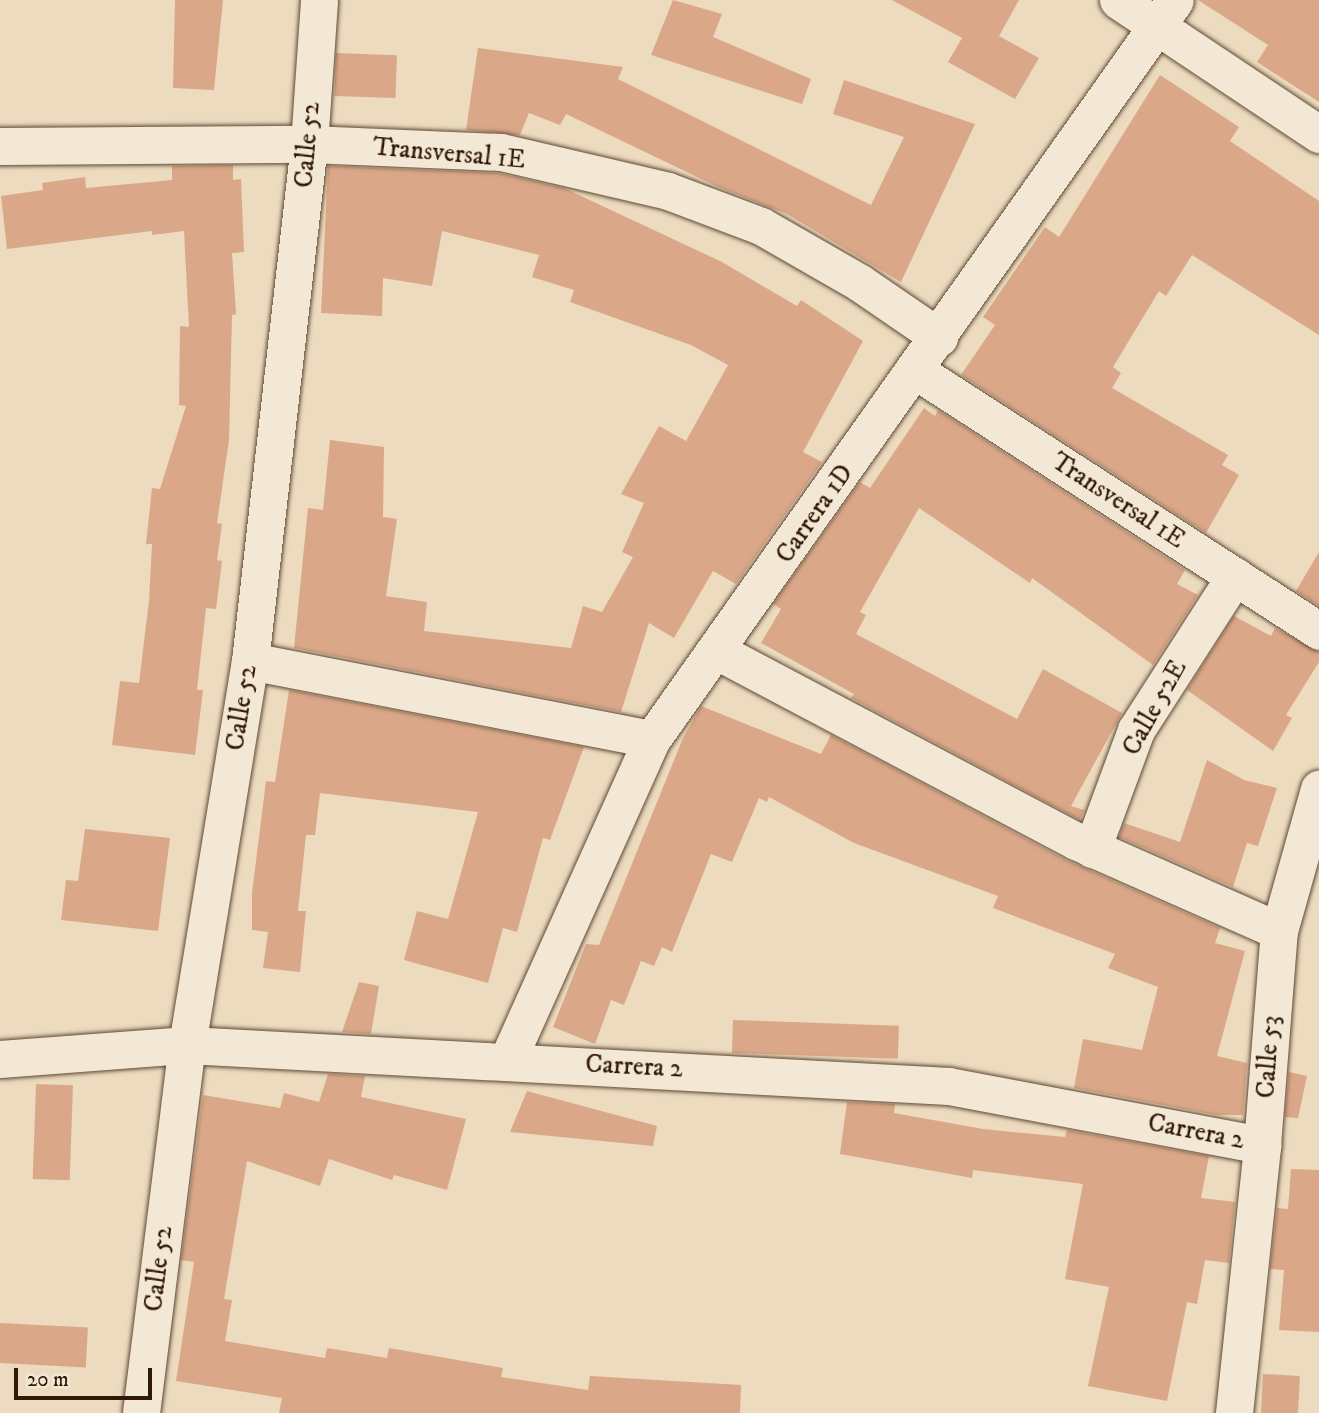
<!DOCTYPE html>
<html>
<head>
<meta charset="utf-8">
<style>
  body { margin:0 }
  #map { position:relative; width:1319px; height:1413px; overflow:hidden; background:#ecdbbe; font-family:"IM FELL DW Pica",serif }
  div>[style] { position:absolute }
  .building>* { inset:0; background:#dba789; transform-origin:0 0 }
  .roads { filter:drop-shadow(0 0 2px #604934) drop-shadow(0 0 2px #604934) }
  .street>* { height:37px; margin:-18.5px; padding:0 18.5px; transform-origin:18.5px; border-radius:18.5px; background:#f3e8d5 }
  span { translate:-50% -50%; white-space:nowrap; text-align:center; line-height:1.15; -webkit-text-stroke:7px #f3e8d5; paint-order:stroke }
  .street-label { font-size:26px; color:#321806 }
  .scale { position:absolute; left:14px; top:1368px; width:138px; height:32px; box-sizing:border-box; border:4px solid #321806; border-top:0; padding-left:9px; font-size:21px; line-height:24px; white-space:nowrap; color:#321806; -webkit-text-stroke:5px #f3e8d5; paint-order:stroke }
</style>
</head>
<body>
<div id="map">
  <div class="building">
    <div style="clip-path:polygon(175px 0,223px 0,214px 90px,173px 88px)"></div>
    <div style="clip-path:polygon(673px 0,722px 14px,713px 37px,811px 79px,802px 104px,651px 55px)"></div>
    <div style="clip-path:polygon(892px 0,1019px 0,999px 36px,1039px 58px,1015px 99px,948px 62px,962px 38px)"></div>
    <div style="clip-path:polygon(1198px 0,1319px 0,1319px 102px,1257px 62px,1268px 45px)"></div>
    <div style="clip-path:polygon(478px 48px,623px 67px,618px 79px,871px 205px,904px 137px,833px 114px,844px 80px,975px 124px,901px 282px,787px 214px,718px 187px,566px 114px,560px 125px,529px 113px,520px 135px,466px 130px)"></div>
    <div style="left:336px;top:53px;width:61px;height:43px;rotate:2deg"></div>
    <div style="clip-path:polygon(1160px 75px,1239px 127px,1230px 141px,1319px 201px,1319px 335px,1192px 255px,1166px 296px,1159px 291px,1113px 367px,1121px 373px,1112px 388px,1228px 455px,1222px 465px,1239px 475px,1206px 533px,961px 375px,995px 325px,983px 317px,1045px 227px,1059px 237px)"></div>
    <div style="clip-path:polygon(233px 165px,233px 180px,241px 179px,244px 252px,232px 253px,236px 314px,232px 315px,229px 440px,217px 523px,222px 524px,217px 560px,222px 561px,216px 609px,206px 608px,197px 690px,203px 690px,195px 755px,112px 745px,120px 681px,139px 683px,149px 601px,152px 544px,146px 544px,152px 488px,160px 489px,186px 406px,179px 405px,180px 326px,189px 327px,184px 231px,152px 235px,152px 231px,7px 249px,1px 196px,43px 190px,42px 183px,85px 177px,86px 188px,172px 180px,172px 166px)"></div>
    <div style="clip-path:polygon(328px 166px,498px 173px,564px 188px,722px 262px,797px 306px,801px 300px,863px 341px,803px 452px,822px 462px,736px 584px,713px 571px,674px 638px,649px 623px,621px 712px,294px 648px,308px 508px,323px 510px,330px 440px,384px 447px,383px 517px,397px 519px,386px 596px,427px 602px,424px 631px,571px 648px,583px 606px,602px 612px,633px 557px,622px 552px,644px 503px,621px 494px,659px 426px,686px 441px,728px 365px,691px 345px,570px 302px,574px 290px,532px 277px,539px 255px,442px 231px,432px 286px,383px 278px,382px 316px,321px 313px)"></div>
    <div style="clip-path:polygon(924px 408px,935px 416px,938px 410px,1185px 570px,1177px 584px,1198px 595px,1153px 665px,1032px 578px,1030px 583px,919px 508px,860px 612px,866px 615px,856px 634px,1017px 719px,1043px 669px,1122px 713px,1071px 806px,1084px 810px,1080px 820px,851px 698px,854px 694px,761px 643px,781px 609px,773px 604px,860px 482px,870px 488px)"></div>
    <div style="clip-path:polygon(1319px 552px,1319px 606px,1296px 591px)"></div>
    <div style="clip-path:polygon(1234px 616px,1271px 636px,1275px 628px,1319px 652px,1319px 662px,1286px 715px,1292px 718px,1273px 751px,1187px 690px)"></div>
    <div style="clip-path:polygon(289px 690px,584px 747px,550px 840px,543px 838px,517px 932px,503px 928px,488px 983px,404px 960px,417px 911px,448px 919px,478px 812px,320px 793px,315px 835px,306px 835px,298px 911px,306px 911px,300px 972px,263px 968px,268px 932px,252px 930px,252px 893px,266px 781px,275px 782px)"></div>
    <div style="clip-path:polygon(701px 706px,821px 754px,831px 735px,1066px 860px,1220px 928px,1215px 943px,1245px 951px,1217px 1056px,1247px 1063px,1243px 1115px,1217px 1115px,1074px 1088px,1083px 1039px,1142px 1050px,1158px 987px,1108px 968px,1115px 954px,993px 908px,998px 896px,854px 843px,769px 797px,767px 802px,759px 798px,732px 862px,711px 854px,672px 952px,662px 947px,654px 966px,641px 961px,624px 1005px,611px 1000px,595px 1044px,553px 1027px,586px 944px,599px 945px,683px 738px)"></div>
    <div style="clip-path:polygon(1207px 760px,1244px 780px,1277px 788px,1258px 846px,1247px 843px,1233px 887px,1119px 837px,1124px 823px,1180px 842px)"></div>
    <div style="clip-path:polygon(85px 829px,170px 838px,158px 931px,61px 920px,66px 880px,78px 881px)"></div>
    <div style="clip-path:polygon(359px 982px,379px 986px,371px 1034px,342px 1032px)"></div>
    <div style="left:733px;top:1020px;width:166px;height:33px;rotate:2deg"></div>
    <div style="clip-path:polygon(1289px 1072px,1307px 1076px,1298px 1118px,1285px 1117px)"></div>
    <div style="clip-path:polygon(328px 1074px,365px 1076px,361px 1097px,466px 1119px,447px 1190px,394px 1175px,392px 1180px,329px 1159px,320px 1186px,247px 1161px,224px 1299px,232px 1300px,225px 1341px,325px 1358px,327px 1348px,387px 1358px,389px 1348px,503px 1368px,501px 1377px,588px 1390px,590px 1376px,741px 1385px,740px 1413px,279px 1413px,282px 1398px,176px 1381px,194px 1262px,181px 1260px,203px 1095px,280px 1108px,284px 1093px,319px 1102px)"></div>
    <div style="left:36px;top:1084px;width:37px;height:95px;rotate:2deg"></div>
    <div style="clip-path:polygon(527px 1091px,657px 1126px,653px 1146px,510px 1132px)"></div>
    <div style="clip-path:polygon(847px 1102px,895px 1104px,894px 1113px,983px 1129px,1065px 1137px,1067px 1130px,1209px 1156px,1201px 1198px,1235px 1202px,1229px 1263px,1205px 1260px,1197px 1304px,1187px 1302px,1167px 1401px,1088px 1386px,1109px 1287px,1065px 1279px,1083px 1184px,973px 1170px,972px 1178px,840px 1154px)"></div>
    <div style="clip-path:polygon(1291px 1169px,1319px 1170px,1319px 1332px,1279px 1330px,1284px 1270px,1270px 1269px,1277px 1208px,1288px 1209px)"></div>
    <div style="left:0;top:1323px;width:88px;height:40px;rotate:3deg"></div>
    <div style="left:1263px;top:1374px;width:37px;height:39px;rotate:3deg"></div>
  </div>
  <div class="roads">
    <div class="street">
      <div style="left:1118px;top:0;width:242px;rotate:33.7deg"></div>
      <div style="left:0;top:146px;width:309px;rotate:-0.4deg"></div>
      <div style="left:309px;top:144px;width:192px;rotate:2.4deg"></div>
      <div style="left:501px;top:152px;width:171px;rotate:13.1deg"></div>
      <div style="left:668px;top:191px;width:99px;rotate:20.6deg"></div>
      <div style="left:761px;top:226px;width:114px;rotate:29.9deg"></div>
      <div style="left:860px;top:283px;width:96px;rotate:34.4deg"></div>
      <div style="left:916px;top:371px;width:480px;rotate:32.8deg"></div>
      <div style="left:717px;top:651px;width:406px;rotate:27.9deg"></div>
      <div style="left:1076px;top:841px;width:222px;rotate:23.9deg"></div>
      <div style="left:250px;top:661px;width:409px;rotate:11deg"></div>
      <div style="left:1092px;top:849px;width:127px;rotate:-69.7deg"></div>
      <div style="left:1136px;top:730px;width:183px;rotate:-57.3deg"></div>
      <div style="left:0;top:1059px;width:188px;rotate:-4.3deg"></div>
      <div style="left:187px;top:1045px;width:763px;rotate:3.08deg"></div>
      <div style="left:949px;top:1086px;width:319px;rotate:10.7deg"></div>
      <div style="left:508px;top:1059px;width:351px;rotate:-65.8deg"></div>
      <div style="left:652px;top:739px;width:905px;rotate:-54.71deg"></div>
      <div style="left:141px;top:1413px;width:371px;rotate:-82.9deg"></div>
      <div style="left:187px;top:1045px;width:389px;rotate:-80.7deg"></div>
      <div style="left:250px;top:661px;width:520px;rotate:-83.49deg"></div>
      <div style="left:309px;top:144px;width:144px;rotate:-86deg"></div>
      <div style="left:1234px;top:1413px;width:269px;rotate:-84deg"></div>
      <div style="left:1262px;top:1145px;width:215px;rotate:-85.5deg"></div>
      <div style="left:1279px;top:931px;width:148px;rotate:-74.3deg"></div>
    </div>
  </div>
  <div class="street-label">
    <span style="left:308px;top:145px;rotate:-85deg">Calle 52</span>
    <span style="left:449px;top:154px;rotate:5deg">Transversal 1E</span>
    <span style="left:1118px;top:501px;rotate:33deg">Transversal 1E</span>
    <span style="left:815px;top:514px;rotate:-55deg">Carrera 1D</span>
    <span style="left:242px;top:708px;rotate:-81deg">Calle 52</span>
    <span style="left:1155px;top:708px;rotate:-61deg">Calle 52E</span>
    <span style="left:1269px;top:1057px;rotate:-86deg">Calle 53</span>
    <span style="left:634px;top:1067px;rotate:3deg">Carrera 2</span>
    <span style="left:1196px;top:1132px;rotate:11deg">Carrera 2</span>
    <span style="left:159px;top:1269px;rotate:-83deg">Calle 52</span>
  </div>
  <div class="scale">20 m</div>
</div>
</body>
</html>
